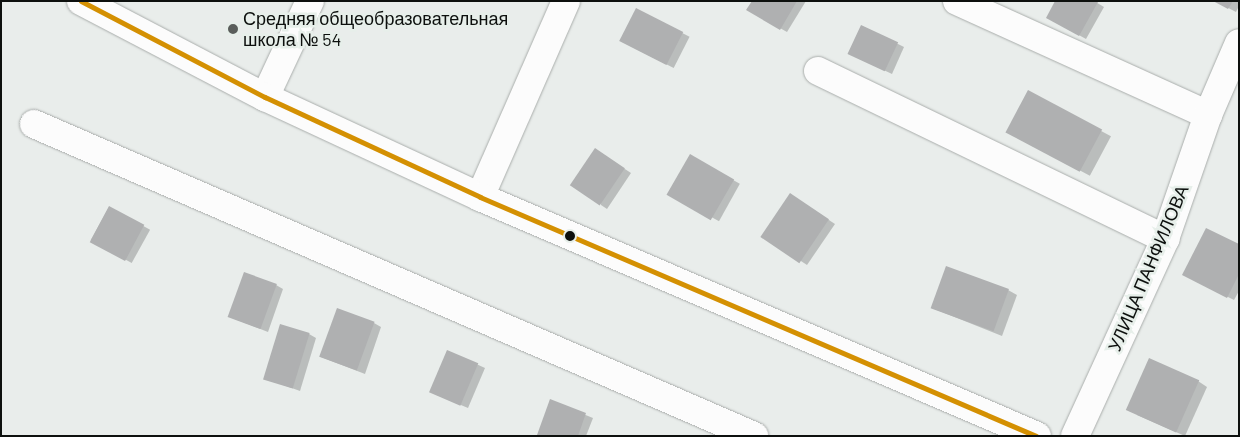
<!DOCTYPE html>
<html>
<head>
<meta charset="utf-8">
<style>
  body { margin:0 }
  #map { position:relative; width:1240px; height:437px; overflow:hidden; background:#e9edeb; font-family:Barlow,sans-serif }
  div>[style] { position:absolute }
  .shadow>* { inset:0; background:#0003; transform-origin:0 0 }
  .building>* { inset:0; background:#afb0b1; transform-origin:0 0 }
  .roads { filter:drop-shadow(0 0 1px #a9adab) drop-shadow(0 0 1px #a9adab) }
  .minor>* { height:28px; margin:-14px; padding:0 14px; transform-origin:14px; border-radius:14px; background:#fcfcfc }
  .major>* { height:28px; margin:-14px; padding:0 14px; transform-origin:14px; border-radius:14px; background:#fcfcfc }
  .bus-1>* { height:5px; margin:-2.5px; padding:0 2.5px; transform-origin:2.5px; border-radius:2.5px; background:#d49002 }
  .dots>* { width:14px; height:14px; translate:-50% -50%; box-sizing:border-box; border:2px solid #e7efea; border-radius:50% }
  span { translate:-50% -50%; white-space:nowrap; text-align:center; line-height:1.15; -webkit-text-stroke:5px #e7efea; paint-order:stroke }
  .poi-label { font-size:18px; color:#0d100e }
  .left { translate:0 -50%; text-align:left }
  .street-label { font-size:18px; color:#0d100e }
  .frame { position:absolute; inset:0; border:2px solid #0d100e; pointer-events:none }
</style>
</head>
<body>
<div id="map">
  <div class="shadow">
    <div style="clip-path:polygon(753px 1px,806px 1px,787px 32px,748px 10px)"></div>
    <div style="clip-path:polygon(1094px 1px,1104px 7px,1086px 39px,1048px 18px)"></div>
    <div style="clip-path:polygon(1215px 1px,1239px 1px,1239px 6px,1236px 12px)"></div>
    <div style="left:637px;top:10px;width:59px;height:35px;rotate:27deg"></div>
    <div style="clip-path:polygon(862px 26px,904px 47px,892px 74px,856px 57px)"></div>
    <div style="left:1028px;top:92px;width:94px;height:45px;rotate:28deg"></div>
    <div style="clip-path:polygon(602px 154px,631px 173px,607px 209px,601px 205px)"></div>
    <div style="left:690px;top:156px;width:57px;height:43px;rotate:29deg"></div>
    <div style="clip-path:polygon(797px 199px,835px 224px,807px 265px,763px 236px)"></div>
    <div style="left:109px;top:207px;width:47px;height:38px;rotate:29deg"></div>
    <div style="clip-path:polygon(1239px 245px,1239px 291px,1234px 300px,1190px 278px)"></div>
    <div style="clip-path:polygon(276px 285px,283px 289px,268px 332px,230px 317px)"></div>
    <div style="clip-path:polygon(1008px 290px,1017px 295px,1002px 336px,932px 308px)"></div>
    <div style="clip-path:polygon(374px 323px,381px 327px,365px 374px,321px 357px)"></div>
    <div style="clip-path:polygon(309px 334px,316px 338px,300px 391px,264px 378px)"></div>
    <div style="clip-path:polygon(448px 351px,485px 368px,468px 408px,437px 395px)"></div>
    <div style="clip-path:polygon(1198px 381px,1207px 387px,1185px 436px,1137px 415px)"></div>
    <div style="clip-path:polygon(551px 401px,593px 418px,586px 436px,539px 434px)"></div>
  </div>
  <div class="building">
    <div style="clip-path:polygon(752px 1px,797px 1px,780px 30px,746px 10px)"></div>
    <div style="clip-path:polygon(1055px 1px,1097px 1px,1098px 2px,1079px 36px,1046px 18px)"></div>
    <div style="clip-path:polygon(1213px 1px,1233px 1px,1228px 9px)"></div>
    <div style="left:636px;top:8px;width:53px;height:37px;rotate:27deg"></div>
    <div style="left:861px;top:25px;width:41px;height:32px;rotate:25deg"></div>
    <div style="left:1028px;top:90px;width:84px;height:48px;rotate:28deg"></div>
    <div style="left:595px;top:148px;width:36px;height:45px;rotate:34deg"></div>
    <div style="left:690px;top:154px;width:51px;height:47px;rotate:30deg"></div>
    <div style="left:790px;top:193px;width:47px;height:53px;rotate:34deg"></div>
    <div style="left:109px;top:206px;width:40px;height:41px;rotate:28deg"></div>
    <div style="clip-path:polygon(1206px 228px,1239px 244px,1239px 274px,1227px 298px,1182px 275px)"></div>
    <div style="left:946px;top:266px;width:67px;height:45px;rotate:20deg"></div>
    <div style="left:244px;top:272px;width:35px;height:48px;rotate:20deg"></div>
    <div style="left:337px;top:308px;width:40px;height:52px;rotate:20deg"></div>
    <div style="left:280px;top:324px;width:31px;height:58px;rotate:17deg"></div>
    <div style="left:447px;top:350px;width:34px;height:46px;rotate:23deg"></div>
    <div style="left:1149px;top:358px;width:55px;height:57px;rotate:24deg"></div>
    <div style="clip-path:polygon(550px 399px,586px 413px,578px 436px,537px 435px)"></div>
  </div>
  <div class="roads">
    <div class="minor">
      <div style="left:957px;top:1px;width:276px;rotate:24.4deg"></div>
      <div style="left:818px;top:71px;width:386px;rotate:25.8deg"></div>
      <div style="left:265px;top:97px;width:106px;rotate:-64.9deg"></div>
      <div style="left:34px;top:124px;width:785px;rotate:23.43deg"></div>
      <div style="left:480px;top:197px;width:214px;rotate:-66.3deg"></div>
      <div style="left:1075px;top:436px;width:217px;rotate:-65.4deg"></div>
      <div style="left:1165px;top:239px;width:131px;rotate:-70.9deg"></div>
      <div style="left:1208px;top:115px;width:78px;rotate:-66.7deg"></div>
    </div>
    <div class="major">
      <div style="left:81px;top:1px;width:208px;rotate:27.6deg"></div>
      <div style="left:265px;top:97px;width:237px;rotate:24.9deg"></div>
      <div style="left:480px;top:197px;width:606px;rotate:23.22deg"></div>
    </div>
  </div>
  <div class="bus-1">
    <div style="left:81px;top:1px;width:208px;rotate:27.6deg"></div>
    <div style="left:265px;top:97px;width:237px;rotate:24.9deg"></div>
    <div style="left:480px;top:197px;width:605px;rotate:23.26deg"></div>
  </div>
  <div class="dots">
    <div style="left:233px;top:29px;background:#5a5d5b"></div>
    <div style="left:570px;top:236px;background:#0d100e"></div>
  </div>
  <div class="poi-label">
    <span class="left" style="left:243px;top:29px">Средняя общеобразовательная<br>школа № 54</span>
  </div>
  <div class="street-label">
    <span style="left:1148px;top:268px;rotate:-67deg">УЛИЦА ПАНФИЛОВА</span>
  </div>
  <div class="frame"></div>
</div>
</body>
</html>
